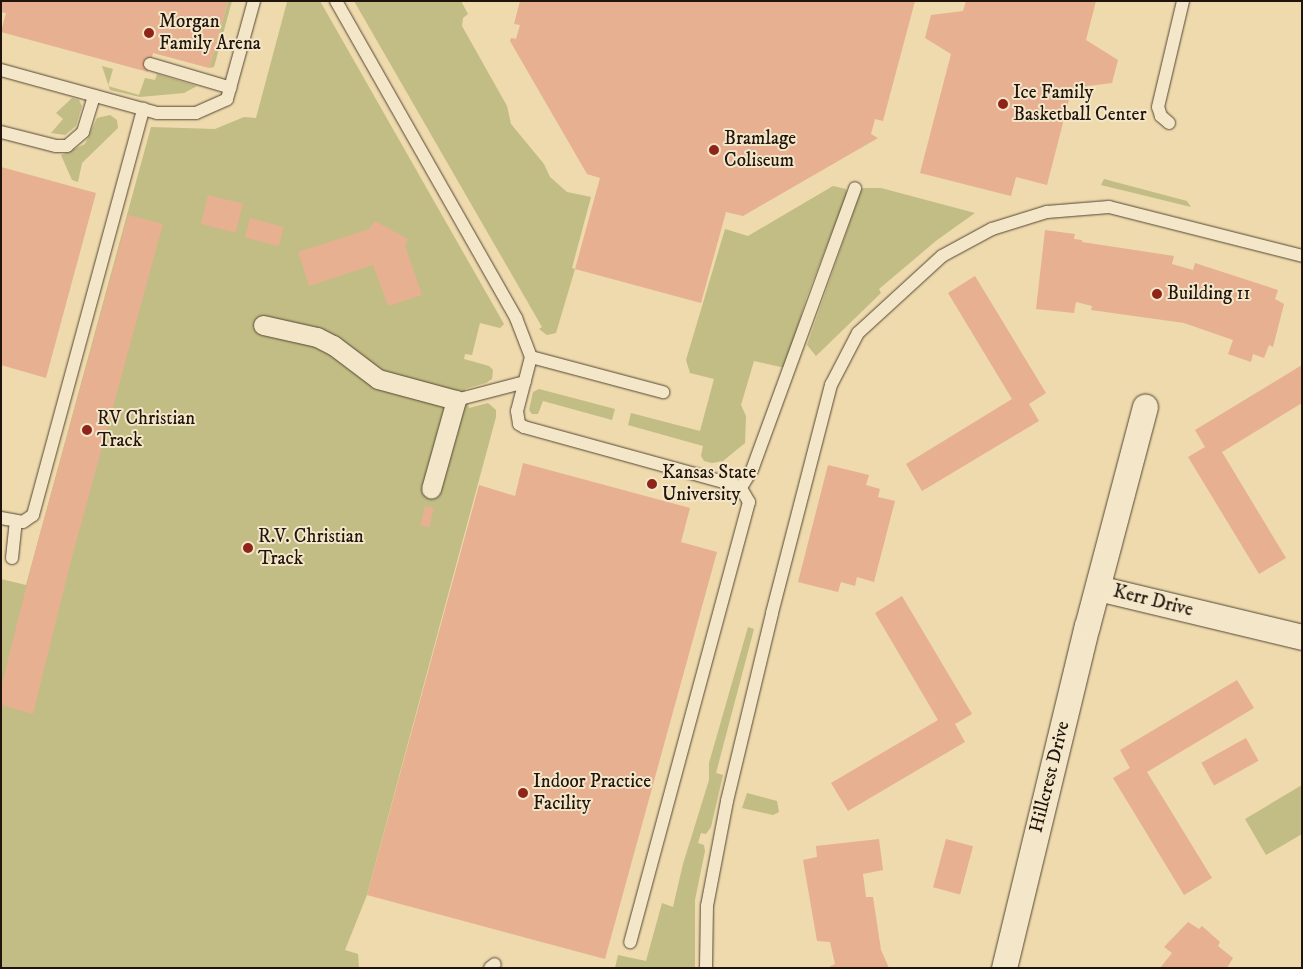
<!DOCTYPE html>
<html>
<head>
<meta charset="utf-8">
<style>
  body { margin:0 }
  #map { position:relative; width:1303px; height:969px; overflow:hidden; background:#eedaac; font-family:"IM FELL DW Pica",serif }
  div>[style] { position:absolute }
  .green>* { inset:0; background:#c1bd84 }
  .building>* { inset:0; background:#e7b091; transform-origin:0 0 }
  .roads { filter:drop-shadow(0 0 1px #544635) drop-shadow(0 0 1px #544635) }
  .service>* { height:12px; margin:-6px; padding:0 6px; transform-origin:6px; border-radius:6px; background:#f4e7c9 }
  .pedestrian>* { height:19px; margin:-9.5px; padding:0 9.5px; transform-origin:9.5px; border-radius:9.5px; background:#f4e7c9 }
  .minor>* { height:25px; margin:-12.5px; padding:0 12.5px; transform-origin:12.5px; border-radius:12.5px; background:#f4e7c9 }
  .dots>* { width:14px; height:14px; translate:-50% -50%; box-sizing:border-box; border:2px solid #f4e7c9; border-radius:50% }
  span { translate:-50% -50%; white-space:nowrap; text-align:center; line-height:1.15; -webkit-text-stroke:4px #f4e7c9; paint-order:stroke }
  .poi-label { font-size:19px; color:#20140d }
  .left { translate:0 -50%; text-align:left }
  .street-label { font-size:19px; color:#20140d }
  .frame { position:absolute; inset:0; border:2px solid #20140d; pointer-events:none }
</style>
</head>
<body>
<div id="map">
  <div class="green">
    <div style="clip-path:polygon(228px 1px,232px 1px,214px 67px,209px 68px)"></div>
    <div style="clip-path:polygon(285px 1px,320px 1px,504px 324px,500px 328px,480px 323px,472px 355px,465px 354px,464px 359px,489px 366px,493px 370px,492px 379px,486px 383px,465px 389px,469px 408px,488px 403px,496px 410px,496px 417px,367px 895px,345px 950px,358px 954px,359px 968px,1px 968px,1px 579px,26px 585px,151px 127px,215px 129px,244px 117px,256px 118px,287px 2px)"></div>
    <div style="clip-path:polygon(354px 1px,461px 1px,468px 14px,463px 18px,462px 26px,507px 106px,511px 124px,544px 164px,550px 177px,567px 192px,591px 197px,572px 268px,575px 269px,556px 333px,547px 335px,539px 329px,542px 327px)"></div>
    <div style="clip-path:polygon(102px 66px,113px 69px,108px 86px,139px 95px,145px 78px,155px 80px,157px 74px,197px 86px,184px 93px,140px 97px,110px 90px)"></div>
    <div style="clip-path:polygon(72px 98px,79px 100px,82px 106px,76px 126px,65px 135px,51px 133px,63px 119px,56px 113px)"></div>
    <div style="clip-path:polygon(110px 115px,117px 120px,118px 128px,82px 163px,78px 182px,72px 180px,61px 155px,85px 144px,97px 118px)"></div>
    <div style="clip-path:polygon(1104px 179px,1187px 201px,1191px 207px,1101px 185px)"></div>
    <div style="clip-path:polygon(833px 186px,846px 189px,847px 194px,807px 296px,785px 368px,754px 361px,741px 405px,746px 416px,745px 443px,723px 461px,712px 463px,704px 461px,701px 456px,703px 446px,628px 425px,631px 413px,700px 431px,714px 379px,690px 373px,686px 360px,725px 229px,748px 236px)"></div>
    <div style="clip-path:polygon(862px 188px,881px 188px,975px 213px,937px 240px,879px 289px,881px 293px,816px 356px,807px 345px)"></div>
    <div style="clip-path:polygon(539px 389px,615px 409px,612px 420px,543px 401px,538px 414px,532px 414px,529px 410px,533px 392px)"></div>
    <div style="clip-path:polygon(748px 627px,754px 629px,716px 773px,723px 775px,711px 827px,706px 834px,701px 833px,698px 843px,704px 845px,705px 851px,695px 900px,695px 968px,615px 968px,618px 955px,646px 961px,662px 903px,673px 907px,683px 864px,709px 780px,709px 763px)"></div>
    <div style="clip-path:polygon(1302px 785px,1302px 834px,1266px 855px,1245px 819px)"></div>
    <div style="clip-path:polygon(747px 793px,777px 801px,779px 812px,773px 815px,742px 808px)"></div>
  </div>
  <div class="building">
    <div style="clip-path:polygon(1px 1px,228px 1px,209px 68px,153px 53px,148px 72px,1px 32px,6px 13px,1px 12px)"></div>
    <div style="clip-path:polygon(520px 1px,915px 1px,883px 121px,875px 119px,871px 134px,878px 138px,743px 216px,726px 212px,701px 303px,575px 269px,600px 178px,587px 174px,510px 41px,511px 38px,516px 39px,520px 25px,514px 24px)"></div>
    <div style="clip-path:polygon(966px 1px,1096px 1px,1086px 40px,1118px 60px,1112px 83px,1072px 88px,1047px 185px,1016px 177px,1011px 196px,920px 173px,951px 54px,925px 38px,931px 15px,963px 11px)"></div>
    <div style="clip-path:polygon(1px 167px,96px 193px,46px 378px,1px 365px)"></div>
    <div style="left:208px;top:195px;width:36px;height:30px;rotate:14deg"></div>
    <div style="clip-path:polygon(128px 215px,163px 224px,71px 561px,33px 714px,1px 705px,1px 688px,35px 552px)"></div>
    <div style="left:250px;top:218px;width:35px;height:20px;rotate:15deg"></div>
    <div style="clip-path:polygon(375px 221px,408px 239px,405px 245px,422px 295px,388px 306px,373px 265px,309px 286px,298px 252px,369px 229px)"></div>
    <div style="clip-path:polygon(1045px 230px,1075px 234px,1074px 239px,1082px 240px,1082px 242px,1174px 256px,1172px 264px,1193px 270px,1195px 263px,1278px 290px,1275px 299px,1284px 304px,1273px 347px,1269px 345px,1264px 358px,1253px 354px,1251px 362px,1228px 354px,1233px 340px,1184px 323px,1091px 310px,1092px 306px,1076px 302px,1074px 313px,1036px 309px)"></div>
    <div style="clip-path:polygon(975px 276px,1046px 393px,1029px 404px,1039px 421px,922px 491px,906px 464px,1012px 399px,948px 293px)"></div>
    <div style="clip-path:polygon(1302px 365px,1302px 403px,1222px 452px,1286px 558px,1259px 574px,1188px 457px,1205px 447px,1195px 430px)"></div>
    <div style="clip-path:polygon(523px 463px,690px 508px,681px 542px,717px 552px,605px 959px,367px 895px,479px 485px,515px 496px)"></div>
    <div style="clip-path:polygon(828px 465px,869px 475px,866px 485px,880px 489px,878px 497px,895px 501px,874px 582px,857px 577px,855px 586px,841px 582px,838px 592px,798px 582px)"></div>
    <div style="left:425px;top:506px;width:9px;height:20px;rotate:13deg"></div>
    <div style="clip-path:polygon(902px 596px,972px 714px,955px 724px,965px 742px,848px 811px,831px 783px,938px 720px,875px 613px)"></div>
    <div style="clip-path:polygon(1237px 680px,1254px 708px,1147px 772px,1212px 878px,1184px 895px,1113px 778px,1130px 768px,1120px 750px)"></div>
    <div style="left:1246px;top:738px;width:26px;height:51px;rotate:61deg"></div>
    <div style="clip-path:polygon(879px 839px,883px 870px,863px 874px,866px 897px,873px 897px,881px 950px,889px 968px,827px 968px,835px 964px,830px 942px,817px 941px,803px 860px,817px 857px,816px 846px)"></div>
    <div style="left:946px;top:839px;width:28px;height:50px;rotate:15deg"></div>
    <div style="clip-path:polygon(1188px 922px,1199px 929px,1202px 926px,1220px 942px,1218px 946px,1233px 958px,1227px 968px,1160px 968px,1172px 953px,1164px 947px)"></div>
  </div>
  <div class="roads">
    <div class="service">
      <div style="left:336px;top:1px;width:365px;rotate:60.4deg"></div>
      <div style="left:516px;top:318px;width:42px;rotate:69deg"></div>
      <div style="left:531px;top:357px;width:137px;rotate:14.9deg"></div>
      <div style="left:150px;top:64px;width:84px;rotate:16.5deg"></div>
      <div style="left:1px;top:70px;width:162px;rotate:15.4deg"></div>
      <div style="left:157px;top:113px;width:39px"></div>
      <div style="left:196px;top:113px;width:34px;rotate:-24deg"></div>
      <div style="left:227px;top:99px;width:102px;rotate:-74.6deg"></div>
      <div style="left:1169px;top:123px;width:11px;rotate:-139deg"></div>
      <div style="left:1161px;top:116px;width:9px;rotate:-108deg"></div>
      <div style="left:1158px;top:107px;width:109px;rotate:-76.7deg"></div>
      <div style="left:1px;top:132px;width:57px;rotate:14.3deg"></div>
      <div style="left:56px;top:146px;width:11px"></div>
      <div style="left:67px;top:146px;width:21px;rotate:-41deg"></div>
      <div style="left:83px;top:132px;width:38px;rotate:-73deg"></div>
      <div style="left:531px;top:357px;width:56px;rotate:104.5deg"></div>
      <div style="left:517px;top:411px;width:13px;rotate:81deg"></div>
      <div style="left:519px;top:424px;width:6px;rotate:31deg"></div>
      <div style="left:524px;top:427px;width:218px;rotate:15.4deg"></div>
      <div style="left:734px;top:485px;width:9px;rotate:32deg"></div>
      <div style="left:742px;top:490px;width:14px;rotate:60deg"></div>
      <div style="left:749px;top:502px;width:456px;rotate:105.1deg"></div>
      <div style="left:456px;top:400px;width:71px;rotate:-14.6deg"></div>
      <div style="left:740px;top:489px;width:22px;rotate:-58deg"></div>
      <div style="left:752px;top:470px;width:300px;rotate:-69.9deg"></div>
      <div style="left:1px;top:518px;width:22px;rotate:10deg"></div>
      <div style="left:23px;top:522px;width:12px;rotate:-35deg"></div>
      <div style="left:33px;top:515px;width:421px;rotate:-74.8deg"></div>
      <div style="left:12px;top:558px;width:36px;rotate:-84deg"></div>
      <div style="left:490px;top:968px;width:6px;rotate:-39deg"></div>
      <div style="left:706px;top:968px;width:62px;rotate:-89.1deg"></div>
      <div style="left:707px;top:906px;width:107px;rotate:-79.2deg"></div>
      <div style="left:727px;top:801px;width:193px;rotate:-76.5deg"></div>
      <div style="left:772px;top:613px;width:236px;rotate:-75.5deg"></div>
      <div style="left:831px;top:385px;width:59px;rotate:-62.6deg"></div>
      <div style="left:858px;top:333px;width:114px;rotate:-42.5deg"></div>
      <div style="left:942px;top:256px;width:57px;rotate:-28.4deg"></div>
      <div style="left:992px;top:229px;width:58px;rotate:-17.2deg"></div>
      <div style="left:1047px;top:212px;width:62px;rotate:-4.6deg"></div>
      <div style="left:1109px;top:207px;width:199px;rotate:14.2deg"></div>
    </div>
    <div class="pedestrian">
      <div style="left:263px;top:325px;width:55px;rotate:12.5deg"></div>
      <div style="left:317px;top:337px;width:18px;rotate:27deg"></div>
      <div style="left:333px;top:345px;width:56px;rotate:37.1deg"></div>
      <div style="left:378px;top:379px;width:81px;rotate:15.1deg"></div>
      <div style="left:456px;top:400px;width:92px;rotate:105.7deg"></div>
    </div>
    <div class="minor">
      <div style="left:1098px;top:588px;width:210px;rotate:13.5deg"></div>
      <div style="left:1004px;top:968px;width:352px;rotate:-76.4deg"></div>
      <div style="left:1087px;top:626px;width:227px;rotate:-75.2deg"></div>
    </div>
  </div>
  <div class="dots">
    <div style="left:149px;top:33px;background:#8f2418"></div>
    <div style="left:1003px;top:104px;background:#8f2418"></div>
    <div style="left:714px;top:150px;background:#8f2418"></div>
    <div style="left:1157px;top:294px;background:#8f2418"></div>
    <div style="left:87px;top:430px;background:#8f2418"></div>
    <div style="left:652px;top:484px;background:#8f2418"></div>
    <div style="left:248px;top:548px;background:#8f2418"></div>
    <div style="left:523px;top:793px;background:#8f2418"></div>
  </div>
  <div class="poi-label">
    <span class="left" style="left:159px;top:33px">Morgan<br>Family Arena</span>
    <span class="left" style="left:1013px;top:104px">Ice Family<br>Basketball Center</span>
    <span class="left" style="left:724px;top:150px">Bramlage<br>Coliseum</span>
    <span class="left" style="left:1167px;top:294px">Building 11</span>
    <span class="left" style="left:97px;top:430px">RV Christian<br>Track</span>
    <span class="left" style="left:662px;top:484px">Kansas State<br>University</span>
    <span class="left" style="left:258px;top:548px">R.V. Christian<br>Track</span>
    <span class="left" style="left:533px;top:793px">Indoor Practice<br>Facility</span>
  </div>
  <div class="street-label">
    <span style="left:1153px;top:601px;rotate:14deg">Kerr Drive</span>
    <span style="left:1050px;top:777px;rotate:-76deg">Hillcrest Drive</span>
  </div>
  <div class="frame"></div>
</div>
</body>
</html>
